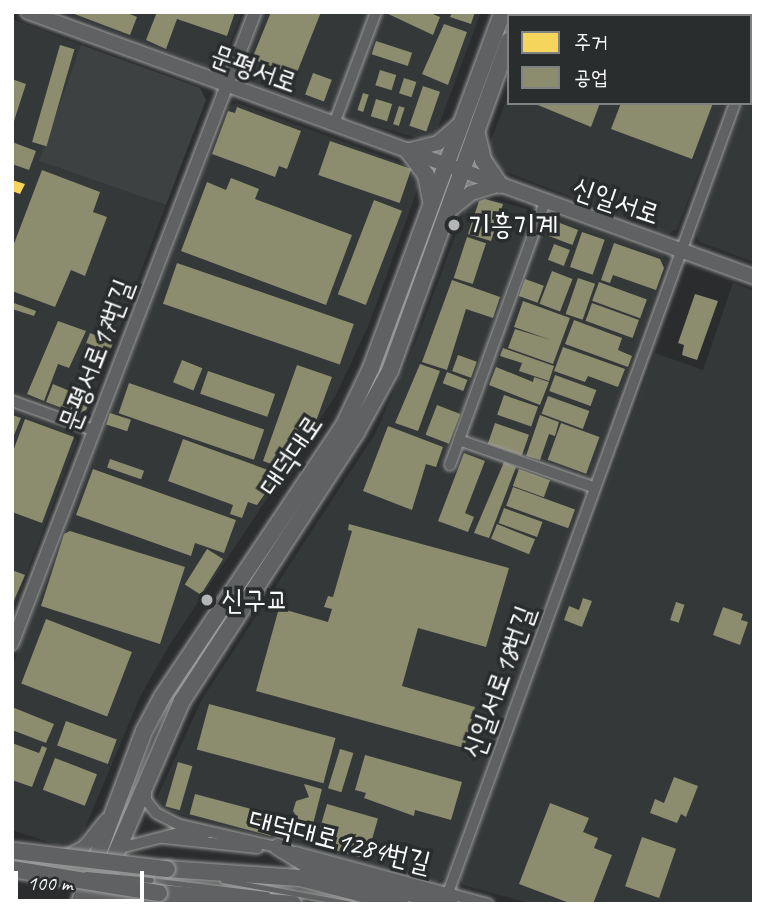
<!DOCTYPE html>
<html>
<head>
<meta charset="utf-8">
<style>
  body { margin:0 }
  #map { position:relative; width:766px; height:916px; overflow:hidden; background:#2b2c2d; font-family:Caveat,"Poor Story",sans-serif }
  div>[style] { position:absolute }
  .built>* { inset:0; background:#353839 }
  .green>* { inset:0; background:#3e4142 }
  .homes>* { inset:0; background:#f6d55c }
  .industry>* { inset:0; background:#8c8c6e; transform-origin:0 0 }
  .roads { filter:drop-shadow(0 0 2px #a0a0a0) drop-shadow(0 0 2px #a0a0a0) }
  .service>* { height:4.5px; margin:-2.25px; padding:0 2.25px; transform-origin:2.25px; border-radius:2.25px; background:#606162 }
  .minor>* { height:10px; margin:-5px; padding:0 5px; transform-origin:5px; border-radius:5px; background:#606162 }
  .tertiary>* { height:12px; margin:-6px; padding:0 6px; transform-origin:6px; border-radius:6px; background:#606162 }
  .secondary>* { height:14px; margin:-7px; padding:0 7px; transform-origin:7px; border-radius:7px; background:#606162 }
  .primary>* { height:16px; margin:-8px; padding:0 8px; transform-origin:8px; border-radius:8px; background:#606162 }
  .trunk>* { height:16px; margin:-8px; padding:0 8px; transform-origin:8px; border-radius:8px; background:#606162 }
  .bridges { filter:drop-shadow(0 0 2px #a0a0a0) drop-shadow(0 0 2px #a0a0a0) }
  .service-bridge>* { height:4.5px; margin:-2.25px; padding:0 2.25px; transform-origin:2.25px; border-radius:2.25px; background:#606162 }
  .trunk-bridge>* { height:16px; margin:-8px; padding:0 8px; transform-origin:8px; border-radius:8px; background:#606162 }
  .dots>* { width:19px; height:19px; translate:-50% -50%; box-sizing:border-box; border:4px solid #2a2d2e; border-radius:50% }
  span { translate:-50% -50%; white-space:nowrap; text-align:center; line-height:1.15; -webkit-text-stroke:7px #2a2d2e; paint-order:stroke }
  .street-label { font-size:28px; color:#fff }
  .poi-label { font-size:28px; color:#fff }
  .left { translate:0 -50%; text-align:left }
  .frame { position:absolute; inset:0; border:14px solid #fff; pointer-events:none }
  .legend { position:absolute; left:507px; top:14px; width:245px; height:91px; box-sizing:border-box; background:#2a2d2e; border:2px solid #7f8182; margin:0; padding:9px 12px; list-style:none; font-size:21px; color:#fff }
  .legend li { display:flex; align-items:center; gap:14px; height:35px }
  .legend b { width:35px; border:2px solid #7f8182 }
  .scale { position:absolute; left:14px; top:871px; width:130px; height:32px; box-sizing:border-box; border:4px solid #fff; border-top:0; padding-left:9px; font-size:21px; line-height:24px; white-space:nowrap; color:#fff; -webkit-text-stroke:5px #2a2d2e; paint-order:stroke }
</style>
</head>
<body>
<div id="map">
  <div class="built">
    <div style="clip-path:polygon(60px 12px,242px 12px,223px 60px,209px 67px)"></div>
    <div style="clip-path:polygon(263px 12px,370px 12px,335px 106px,325px 110px,245px 81px,241px 68px)"></div>
    <div style="clip-path:polygon(383px 12px,481px 12px,436px 133px,421px 139px,349px 118px,346px 110px)"></div>
    <div style="clip-path:polygon(539px 12px,754px 12px,754px 27px,750px 37px,750px 16px,537px 16px)"></div>
    <div style="clip-path:polygon(12px 19px,81px 45px,40px 161px,166px 205px,88px 411px,78px 416px,12px 391px)"></div>
    <div style="clip-path:polygon(754px 77px,754px 262px,699px 242px,696px 235px,744px 103px,750px 103px)"></div>
    <div style="clip-path:polygon(509px 93px,509px 103px,725px 103px,677px 229px,668px 234px,496px 168px,487px 151px)"></div>
    <div style="clip-path:polygon(237px 103px,412px 167px,419px 185px,369px 324px,336px 395px,168px 647px,140px 697px,80px 840px,61px 846px,12px 830px,12px 667px,228px 107px)"></div>
    <div style="clip-path:polygon(484px 197px,527px 209px,532px 217px,443px 464px,454px 468px,461px 450px,467px 448px,579px 488px,583px 494px,446px 877px,435px 883px,162px 809px,156px 800px,202px 699px,375px 434px,418px 336px,467px 204px)"></div>
    <div style="clip-path:polygon(551px 215px,663px 255px,667px 262px,590px 476px,582px 479px,472px 437px,469px 431px,544px 219px)"></div>
    <div style="clip-path:polygon(733px 283px,754px 291px,754px 904px,533px 904px,463px 885px,460px 880px,655px 353px,703px 370px)"></div>
    <div style="clip-path:polygon(12px 410px,73px 433px,77px 441px,12px 611px)"></div>
  </div>
  <div class="green">
    <div style="clip-path:polygon(81px 45px,200px 88px,206px 100px,166px 205px,39px 161px)"></div>
  </div>
  <div class="homes">
    <div style="clip-path:polygon(12px 180px,25px 184px,20px 194px,12px 191px)"></div>
  </div>
  <div class="industry">
    <div style="clip-path:polygon(69px 12px,125px 12px,137px 17px,130px 35px)"></div>
    <div style="clip-path:polygon(157px 12px,235px 12px,227px 36px,177px 19px,166px 49px,146px 40px)"></div>
    <div style="clip-path:polygon(271px 12px,321px 12px,296px 75px,252px 59px)"></div>
    <div style="clip-path:polygon(384px 12px,428px 12px,440px 17px,433px 35px)"></div>
    <div style="clip-path:polygon(452px 12px,475px 12px,471px 24px,450px 17px)"></div>
    <div style="clip-path:polygon(569px 12px,747px 12px,567px 16px)"></div>
    <div style="clip-path:polygon(444px 24px,467px 32px,448px 85px,422px 74px)"></div>
    <div style="left:376px;top:41px;width:38px;height:14px;rotate:18deg"></div>
    <div style="left:60px;top:45px;width:15px;height:101px;rotate:16deg"></div>
    <div style="left:380px;top:70px;width:17px;height:16px;rotate:17deg"></div>
    <div style="left:313px;top:73px;width:20px;height:23px;rotate:20deg"></div>
    <div style="left:404px;top:78px;width:13px;height:16px;rotate:18deg"></div>
    <div style="clip-path:polygon(12px 79px,26px 84px,13px 124px,12px 124px)"></div>
    <div style="left:423px;top:86px;width:18px;height:42px;rotate:19deg"></div>
    <div style="left:363px;top:93px;width:6px;height:18px;rotate:18deg"></div>
    <div style="left:376px;top:99px;width:17px;height:18px;rotate:17deg"></div>
    <div style="clip-path:polygon(533px 103px,600px 103px,591px 127px)"></div>
    <div style="clip-path:polygon(621px 103px,713px 103px,692px 159px,611px 129px)"></div>
    <div style="left:399px;top:106px;width:6px;height:19px;rotate:18deg"></div>
    <div style="clip-path:polygon(237px 107px,301px 131px,287px 169px,279px 166px,275px 177px,212px 154px,228px 111px,235px 113px)"></div>
    <div style="left:330px;top:141px;width:86px;height:36px;rotate:19deg"></div>
    <div style="clip-path:polygon(12px 142px,36px 151px,29px 170px,12px 164px)"></div>
    <div style="clip-path:polygon(42px 170px,100px 192px,93px 212px,107px 217px,85px 276px,71px 270px,55px 307px,12px 291px,12px 249px)"></div>
    <div style="clip-path:polygon(231px 178px,259px 189px,255px 199px,352px 235px,326px 305px,181px 251px,207px 182px,226px 190px)"></div>
    <div style="clip-path:polygon(485px 199px,503px 204px,491px 241px,468px 234px,479px 201px)"></div>
    <div style="left:374px;top:200px;width:30px;height:101px;rotate:21deg"></div>
    <div style="left:552px;top:220px;width:28px;height:16px;rotate:21deg"></div>
    <div style="left:582px;top:232px;width:24px;height:37px;rotate:19deg"></div>
    <div style="left:467px;top:237px;width:20px;height:43px;rotate:18deg"></div>
    <div style="clip-path:polygon(614px 243px,660px 259px,664px 268px,656px 290px,613px 275px,610px 283px,601px 280px)"></div>
    <div style="left:554px;top:244px;width:17px;height:17px;rotate:21deg"></div>
    <div style="left:177px;top:263px;width:187px;height:43px;rotate:19deg"></div>
    <div style="left:552px;top:271px;width:22px;height:35px;rotate:21deg"></div>
    <div style="left:578px;top:278px;width:18px;height:38px;rotate:19deg"></div>
    <div style="left:525px;top:279px;width:20px;height:18px;rotate:20deg"></div>
    <div style="clip-path:polygon(452px 280px,500px 297px,493px 318px,466px 309px,447px 370px,422px 362px)"></div>
    <div style="left:599px;top:282px;width:51px;height:20px;rotate:20deg"></div>
    <div style="clip-path:polygon(695px 294px,718px 301px,697px 360px,682px 355px,684px 345px,678px 343px)"></div>
    <div style="clip-path:polygon(523px 301px,570px 318px,553px 364px,508px 348px,515px 329px,551px 340px,514px 327px)"></div>
    <div style="clip-path:polygon(14px 303px,36px 311px,34px 316px,12px 309px)"></div>
    <div style="left:592px;top:303px;width:50px;height:19px;rotate:20deg"></div>
    <div style="clip-path:polygon(574px 320px,622px 338px,618px 350px,632px 356px,628px 367px,565px 344px)"></div>
    <div style="clip-path:polygon(58px 321px,86px 331px,69px 368px,58px 364px,44px 401px,27px 394px)"></div>
    <div style="left:90px;top:333px;width:25px;height:13px;rotate:21deg"></div>
    <div style="clip-path:polygon(563px 347px,625px 369px,618px 387px,588px 376px,585px 382px,554px 371px)"></div>
    <div style="clip-path:polygon(503px 348px,554px 366px,549px 381px,519px 371px,522px 363px,500px 356px)"></div>
    <div style="left:458px;top:355px;width:20px;height:17px;rotate:20deg"></div>
    <div style="left:182px;top:360px;width:22px;height:24px;rotate:22deg"></div>
    <div style="clip-path:polygon(420px 364px,440px 371px,418px 431px,395px 423px)"></div>
    <div style="clip-path:polygon(297px 365px,332px 377px,316px 421px,305px 435px,295px 432px,282px 468px,263px 461px)"></div>
    <div style="clip-path:polygon(496px 367px,533px 382px,534px 377px,549px 382px,540px 405px,489px 385px)"></div>
    <div style="left:208px;top:371px;width:71px;height:24px;rotate:19deg"></div>
    <div style="left:447px;top:372px;width:22px;height:12px;rotate:21deg"></div>
    <div style="left:555px;top:375px;width:44px;height:17px;rotate:20deg"></div>
    <div style="left:129px;top:383px;width:143px;height:32px;rotate:19deg"></div>
    <div style="clip-path:polygon(53px 384px,91px 400px,86px 410px,78px 414px,46px 402px)"></div>
    <div style="left:504px;top:395px;width:36px;height:21px;rotate:19deg"></div>
    <div style="left:548px;top:396px;width:44px;height:19px;rotate:20deg"></div>
    <div style="left:437px;top:405px;width:25px;height:32px;rotate:21deg"></div>
    <div style="left:110px;top:413px;width:22px;height:12px;rotate:18deg"></div>
    <div style="clip-path:polygon(12px 415px,21px 418px,12px 440px)"></div>
    <div style="clip-path:polygon(540px 415px,559px 422px,555px 436px,549px 434px,540px 460px,526px 456px)"></div>
    <div style="clip-path:polygon(25px 419px,74px 437px,42px 523px,12px 512px,12px 454px)"></div>
    <div style="left:495px;top:423px;width:36px;height:22px;rotate:19deg"></div>
    <div style="left:561px;top:423px;width:41px;height:39px;rotate:20deg"></div>
    <div style="clip-path:polygon(388px 426px,443px 447px,436px 467px,426px 464px,412px 510px,363px 491px)"></div>
    <div style="clip-path:polygon(183px 439px,279px 474px,257px 505px,248px 502px,242px 518px,230px 514px,233px 505px,168px 481px)"></div>
    <div style="clip-path:polygon(464px 453px,485px 461px,465px 513px,474px 517px,468px 532px,438px 521px)"></div>
    <div style="left:110px;top:459px;width:36px;height:9px;rotate:19deg"></div>
    <div style="clip-path:polygon(504px 462px,516px 467px,489px 538px,474px 533px)"></div>
    <div style="clip-path:polygon(93px 469px,236px 520px,224px 553px,195px 543px,191px 556px,76px 515px)"></div>
    <div style="left:519px;top:469px;width:33px;height:18px;rotate:20deg"></div>
    <div style="left:513px;top:487px;width:66px;height:20px;rotate:20deg"></div>
    <div style="left:504px;top:508px;width:41px;height:16px;rotate:20deg"></div>
    <div style="clip-path:polygon(349px 524px,509px 568px,486px 647px,418px 628px,402px 686px,475px 707px,464px 748px,256px 691px,279px 608px,328px 622px,332px 609px,324px 607px,328px 596px,333px 597px,352px 531px,348px 530px)"></div>
    <div style="left:497px;top:524px;width:41px;height:16px;rotate:22deg"></div>
    <div style="clip-path:polygon(70px 531px,185px 567px,160px 644px,41px 606px,64px 534px)"></div>
    <div style="left:207px;top:549px;width:19px;height:42px;rotate:32deg"></div>
    <div style="clip-path:polygon(12px 570px,25px 575px,12px 605px)"></div>
    <div style="clip-path:polygon(583px 598px,592px 601px,582px 627px,564px 620px,569px 606px,579px 610px)"></div>
    <div style="left:676px;top:602px;width:9px;height:19px;rotate:18deg"></div>
    <div style="clip-path:polygon(723px 607px,743px 614px,741px 620px,748px 622px,740px 645px,713px 635px)"></div>
    <div style="left:46px;top:619px;width:92px;height:69px;rotate:21deg"></div>
    <div style="left:209px;top:704px;width:131px;height:47px;rotate:15deg"></div>
    <div style="clip-path:polygon(12px 707px,54px 724px,46px 743px,12px 730px)"></div>
    <div style="left:66px;top:721px;width:54px;height:26px;rotate:20deg"></div>
    <div style="clip-path:polygon(12px 743px,39px 753px,42px 746px,47px 748px,32px 787px,12px 780px)"></div>
    <div style="left:340px;top:749px;width:14px;height:41px;rotate:17deg"></div>
    <div style="clip-path:polygon(365px 755px,462px 782px,451px 820px,415px 810px,414px 816px,364px 798px,366px 793px,355px 790px)"></div>
    <div style="left:55px;top:758px;width:45px;height:34px;rotate:21deg"></div>
    <div style="left:178px;top:762px;width:15px;height:46px;rotate:16deg"></div>
    <div style="clip-path:polygon(674px 777px,698px 786px,686px 817px,681px 814px,677px 823px,650px 813px,655px 799px,664px 803px)"></div>
    <div style="clip-path:polygon(304px 784px,322px 789px,313px 824px,299px 820px,293px 811px,296px 801px,309px 797px)"></div>
    <div style="left:195px;top:794px;width:84px;height:21px;rotate:15deg"></div>
    <div style="clip-path:polygon(550px 803px,589px 818px,583px 832px,598px 838px,594px 848px,612px 855px,593px 904px,572px 904px,519px 884px)"></div>
    <div style="left:327px;top:804px;width:53px;height:42px;rotate:16deg"></div>
    <div style="left:642px;top:837px;width:36px;height:52px;rotate:19deg"></div>
  </div>
  <div class="roads">
    <div class="service">
      <div style="left:151px;top:880px;width:117px;rotate:6.9deg"></div>
      <div style="left:223px;top:880px;width:132px;rotate:10.5deg"></div>
    </div>
    <div class="minor">
      <div style="left:750px;top:61px;width:10px;rotate:-66deg"></div>
      <div style="left:334px;top:124px;width:120px;rotate:-69.4deg"></div>
      <div style="left:545px;top:202px;width:253px;rotate:109.9deg"></div>
      <div style="left:459px;top:440px;width:142px;rotate:19.3deg"></div>
      <div style="left:12px;top:401px;width:86px;rotate:19.7deg"></div>
      <div style="left:450px;top:465px;width:27px;rotate:-70deg"></div>
      <div style="left:146px;top:791px;width:9px;rotate:90deg"></div>
      <div style="left:146px;top:800px;width:16px;rotate:52deg"></div>
      <div style="left:156px;top:813px;width:27px;rotate:27deg"></div>
      <div style="left:180px;top:825px;width:104px;rotate:12.8deg"></div>
      <div style="left:164px;top:838px;width:94px;rotate:6.1deg"></div>
      <div style="left:120px;top:848px;width:61px;rotate:-14.3deg"></div>
      <div style="left:179px;top:833px;width:25px;rotate:7deg"></div>
      <div style="left:296px;top:852px;width:199px;rotate:15.2deg"></div>
      <div style="left:448px;top:893px;width:841px;rotate:-70.03deg"></div>
    </div>
    <div class="tertiary">
      <div style="left:12px;top:644px;width:677px;rotate:-68.97deg"></div>
      <div style="left:63px;top:858px;width:24px;rotate:-28deg"></div>
      <div style="left:84px;top:847px;width:35px;rotate:-51deg"></div>
      <div style="left:39px;top:860px;width:62px;rotate:11.1deg"></div>
    </div>
    <div class="secondary">
      <div style="left:28px;top:12px;width:773px;rotate:20.05deg"></div>
      <div style="left:410px;top:150px;width:29px;rotate:-14deg"></div>
      <div style="left:438px;top:143px;width:30px;rotate:-41deg"></div>
      <div style="left:450px;top:210px;width:27px;rotate:-39deg"></div>
      <div style="left:471px;top:193px;width:28px;rotate:-17deg"></div>
    </div>
    <div class="primary">
      <div style="left:518px;top:16px;width:4px;rotate:-76deg"></div>
      <div style="left:477px;top:134px;width:27px;rotate:77deg"></div>
      <div style="left:483px;top:160px;width:30px;rotate:56deg"></div>
      <div style="left:408px;top:151px;width:30px;rotate:53deg"></div>
      <div style="left:426px;top:175px;width:26px;rotate:79deg"></div>
      <div style="left:79px;top:904px;width:185px;rotate:-69.4deg"></div>
      <div style="left:144px;top:731px;width:38px;rotate:-62deg"></div>
      <div style="left:162px;top:697px;width:325px;rotate:-56.2deg"></div>
      <div style="left:343px;top:427px;width:65px;rotate:-64.6deg"></div>
      <div style="left:371px;top:368px;width:380px;rotate:-69.7deg"></div>
      <div style="left:94px;top:904px;width:221px;rotate:-66.6deg"></div>
      <div style="left:182px;top:701px;width:320px;rotate:-57deg"></div>
      <div style="left:356px;top:433px;width:71px;rotate:-61.3deg"></div>
      <div style="left:390px;top:371px;width:351px;rotate:-70.2deg"></div>
    </div>
    <div class="trunk">
      <div style="left:278px;top:847px;width:37px;rotate:31deg"></div>
      <div style="left:310px;top:866px;width:145px;rotate:15.2deg"></div>
      <div style="left:167px;top:869px;width:133px;rotate:3.9deg"></div>
      <div style="left:300px;top:878px;width:104px;rotate:14.4deg"></div>
      <div style="left:159px;top:893px;width:135px;rotate:4.7deg"></div>
      <div style="left:98px;top:895px;width:67px;rotate:7.8deg"></div>
    </div>
  </div>
  <div class="bridges">
    <div class="service-bridge">
      <div style="left:86px;top:874px;width:65px;rotate:5.3deg"></div>
    </div>
    <div class="trunk-bridge">
      <div style="left:15px;top:851px;width:153px;rotate:6.8deg"></div>
      <div style="left:12px;top:869px;width:149px;rotate:9.3deg"></div>
    </div>
  </div>
  <div class="dots">
    <div style="left:454px;top:225px;background:#b5b5b6"></div>
    <div style="left:207px;top:600px;background:#b5b5b6"></div>
  </div>
  <div class="street-label">
    <span style="left:254px;top:69px;rotate:20deg">문평서로</span>
    <span style="left:616px;top:201px;rotate:19deg">신일서로</span>
    <span style="left:96px;top:355px;rotate:-69deg">문평서로17번길</span>
    <span style="left:291px;top:455px;rotate:-56deg">대덕대로</span>
    <span style="left:499px;top:682px;rotate:-70deg">신일서로18번길</span>
    <span style="left:340px;top:841px;rotate:14deg">대덕대로1284번길</span>
  </div>
  <div class="poi-label">
    <span class="left" style="left:468px;top:225px">기흥기계</span>
    <span class="left" style="left:221px;top:600px">신구교</span>
  </div>
  <div class="frame"></div>
  <ul class="legend">
  <li><b style="height:19px;background:#f6d55c"></b>주거</li>
  <li><b style="height:19px;background:#8c8c6e"></b>공업</li>
  </ul>
  <div class="scale">100 m</div>
</div>
</body>
</html>
